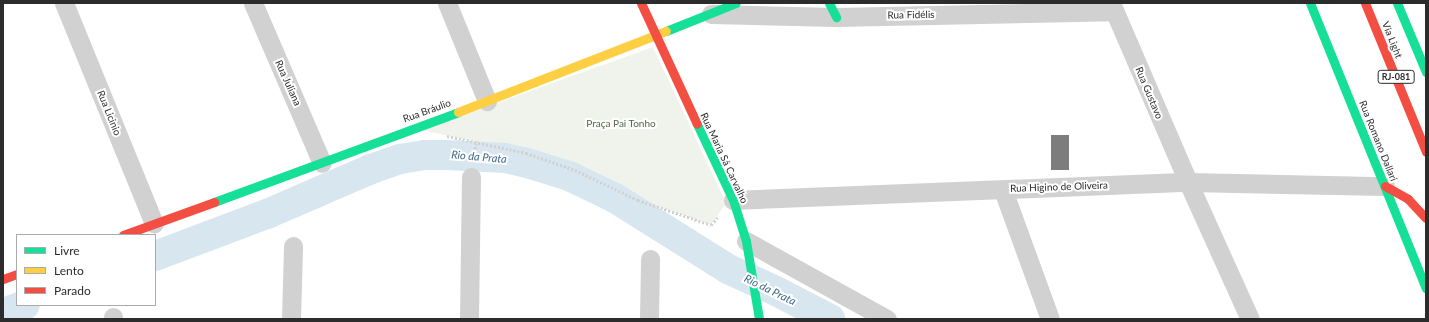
<!DOCTYPE html>
<html>
<head>
<meta charset="utf-8">
<style>
  body { margin:0 }
  #map { position:relative; width:1429px; height:322px; overflow:hidden; background:#fff; font-family:Lato,sans-serif }
  div>[style] { position:absolute }
  .green>* { inset:0; background:#eff3eb }
  .river>* { height:30px; margin:-15px; padding:0 15px; transform-origin:15px; border-radius:15px; background:#d8e6f0 }
  .building>* { inset:0; background:#7d7d7d; transform-origin:0 0 }
  .path>* { height:2.5px; margin-top:-1.25px; transform-origin:0; background:repeating-linear-gradient(90deg,#d1d1d1 0 2px,transparent 0 4px) }
  .street>* { height:19px; margin:-9.5px; padding:0 9.5px; transform-origin:9.5px; border-radius:9.5px; background:#d1d1d1 }
  .fast>* { height:9px; margin:-4.5px; padding:0 4.5px; transform-origin:4.5px; border-radius:4.5px; background:#16e098 }
  .slow>* { height:9px; margin:-4.5px; padding:0 4.5px; transform-origin:4.5px; border-radius:4.5px; background:#ffcf43 }
  .jam>* { height:9px; margin:-4.5px; padding:0 4.5px; transform-origin:4.5px; border-radius:4.5px; background:#f24e42 }
  span { translate:-50% -50%; white-space:nowrap; text-align:center; line-height:1.15; -webkit-text-stroke:4px #fff; paint-order:stroke }
  .shield-label span { padding:1px 3px; background:#fff; border:1px solid; border-radius:3px; -webkit-text-stroke-width:0 }
  .shield-label { font-size:9px; color:#2c2c2c; font-weight:700 }
  .street-label { font-size:10px; color:#2c2c2c }
  .park-label { font-size:10px; color:#4f663c }
  .water-label { font-size:11px; color:#3e6c8a; font-style:italic }
  .frame { position:absolute; inset:0; border:4px solid #2c2c2c; pointer-events:none }
  .legend { position:absolute; left:16px; top:234px; width:140px; height:72px; box-sizing:border-box; background:#fff; border:1px solid #ababab; margin:0; padding:5px 7px; list-style:none; font-size:12px; color:#2c2c2c }
  .legend li { display:flex; align-items:center; gap:8px; height:20px }
  .legend b { width:20px; border:1px solid #ababab }
</style>
</head>
<body>
<div id="map">
  <div class="green">
    <div style="clip-path:polygon(653px 47px,726px 203px,711px 225px,638px 200px,575px 170px,526px 153px,422px 130px)"></div>
  </div>
  <div class="river">
    <div style="left:155px;top:256px;width:120px;rotate:-20.6deg"></div>
    <div style="left:267px;top:214px;width:113px;rotate:-23.4deg"></div>
    <div style="left:371px;top:169px;width:31px;rotate:-19deg"></div>
    <div style="left:400px;top:159px;width:24px;rotate:-9deg"></div>
    <div style="left:424px;top:155px;width:23px"></div>
    <div style="left:447px;top:155px;width:58px;rotate:3deg"></div>
    <div style="left:505px;top:158px;width:23px;rotate:13deg"></div>
    <div style="left:527px;top:163px;width:44px;rotate:17.2deg"></div>
    <div style="left:569px;top:176px;width:51px;rotate:25.6deg"></div>
    <div style="left:615px;top:198px;width:133px;rotate:32.1deg"></div>
    <div style="left:728px;top:269px;width:53px;rotate:24.6deg"></div>
    <div style="left:776px;top:291px;width:61px;rotate:27.4deg"></div>
    <div style="left:3px;top:313px;width:23px;rotate:-20deg"></div>
  </div>
  <div class="building">
    <div style="left:1051px;top:135px;width:18px;height:35px"></div>
  </div>
  <div class="path">
    <div style="left:447px;top:136px;width:81px;rotate:12.1deg"></div>
    <div style="left:526px;top:153px;width:52px;rotate:19.1deg"></div>
    <div style="left:575px;top:170px;width:70px;rotate:25.5deg"></div>
    <div style="left:638px;top:200px;width:77px;rotate:18.9deg"></div>
    <div style="left:711px;top:225px;width:11px;rotate:-49deg"></div>
    <div style="left:473px;top:161px;width:20px;rotate:-81deg"></div>
  </div>
  <div class="street">
    <div style="left:64px;top:3px;width:238px;rotate:67.8deg"></div>
    <div style="left:253px;top:3px;width:174px;rotate:66.7deg"></div>
    <div style="left:447px;top:3px;width:106px;rotate:67.8deg"></div>
    <div style="left:1111px;top:3px;width:195px;rotate:66.7deg"></div>
    <div style="left:1188px;top:182px;width:150px;rotate:65.7deg"></div>
    <div style="left:711px;top:14px;width:125px;rotate:1.4deg"></div>
    <div style="left:836px;top:17px;width:278px;rotate:-1.2deg"></div>
    <div style="left:1003px;top:190px;width:137px;rotate:70deg"></div>
    <div style="left:733px;top:200px;width:455px;rotate:-2.3deg"></div>
    <div style="left:1188px;top:182px;width:197px;rotate:1.2deg"></div>
    <div style="left:746px;top:241px;width:161px;rotate:29deg"></div>
    <div style="left:113px;top:319px;width:2px;rotate:-90deg"></div>
    <div style="left:291px;top:319px;width:73px;rotate:-88.4deg"></div>
    <div style="left:469px;top:319px;width:142px;rotate:-89.2deg"></div>
    <div style="left:649px;top:319px;width:60px;rotate:-89deg"></div>
  </div>
  <div class="fast">
    <div style="left:829px;top:3px;width:16px;rotate:63deg"></div>
    <div style="left:1310px;top:3px;width:308px;rotate:67.9deg"></div>
    <div style="left:1397px;top:3px;width:75px;rotate:67.2deg"></div>
    <div style="left:666px;top:31px;width:75px;rotate:-21.8deg"></div>
    <div style="left:697px;top:124px;width:84px;rotate:64.7deg"></div>
    <div style="left:733px;top:200px;width:43px;rotate:72.4deg"></div>
    <div style="left:746px;top:241px;width:79px;rotate:80.5deg"></div>
    <div style="left:214px;top:202px;width:260px;rotate:-20.2deg"></div>
  </div>
  <div class="slow">
    <div style="left:458px;top:112px;width:223px;rotate:-21.3deg"></div>
  </div>
  <div class="jam">
    <div style="left:641px;top:3px;width:133px;rotate:65.2deg"></div>
    <div style="left:1365px;top:3px;width:161px;rotate:67.7deg"></div>
    <div style="left:1385px;top:186px;width:26px;rotate:29deg"></div>
    <div style="left:1408px;top:199px;width:26px;rotate:47deg"></div>
    <div style="left:123px;top:235px;width:97px;rotate:-19.9deg"></div>
    <div style="left:3px;top:279px;width:15px;rotate:-20deg"></div>
  </div>
  <div class="shield-label">
    <span style="left:1396px;top:77px">RJ-081</span>
  </div>
  <div class="street-label">
    <span style="left:911px;top:15px;rotate:-1deg">Rua Fidélis</span>
    <span style="left:1392px;top:40px;rotate:68deg">Via Light</span>
    <span style="left:288px;top:83px;rotate:66deg">Rua Juliana</span>
    <span style="left:1149px;top:93px;rotate:67deg">Rua Gustavo</span>
    <span style="left:427px;top:111px;rotate:-20deg">Rua Bráulio</span>
    <span style="left:109px;top:113px;rotate:68deg">Rua Licinio</span>
    <span style="left:1378px;top:141px;rotate:68deg">Rua Romano Dallari</span>
    <span style="left:724px;top:158px;rotate:65deg">Rua Maria Sá Carvalho</span>
    <span style="left:1059px;top:187px;rotate:-2deg">Rua Higino de Oliveira</span>
  </div>
  <div class="park-label">
    <span style="left:621px;top:124px">Praça Pai Tonho</span>
  </div>
  <div class="water-label">
    <span style="left:479px;top:157px;rotate:5deg">Rio da Prata</span>
    <span style="left:770px;top:290px;rotate:26deg">Rio da Prata</span>
  </div>
  <div class="frame"></div>
  <ul class="legend">
  <li><b style="height:5px;background:#16e098"></b>Livre</li>
  <li><b style="height:5px;background:#ffcf43"></b>Lento</li>
  <li><b style="height:5px;background:#f24e42"></b>Parado</li>
  </ul>
</div>
</body>
</html>
